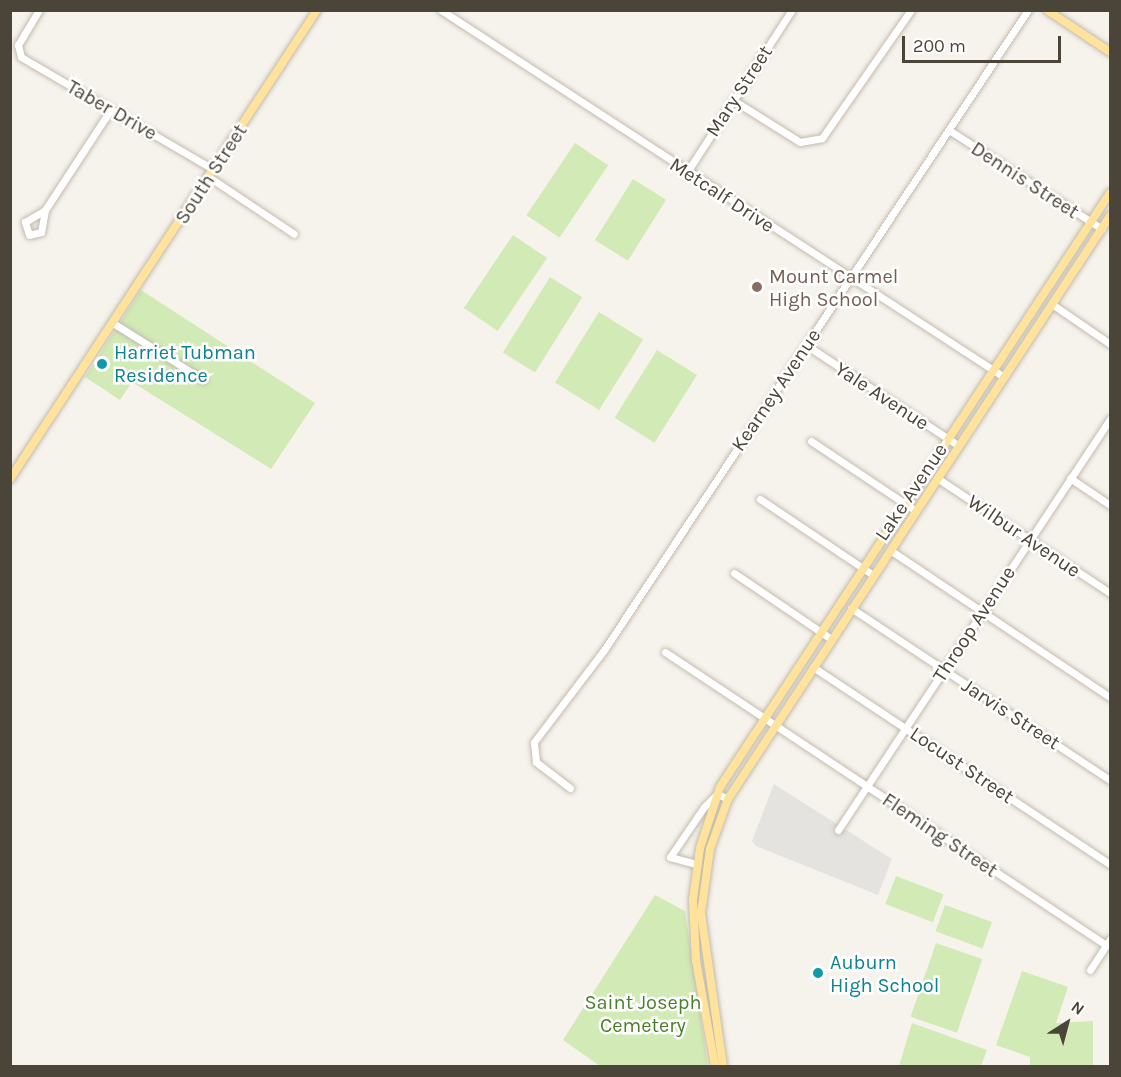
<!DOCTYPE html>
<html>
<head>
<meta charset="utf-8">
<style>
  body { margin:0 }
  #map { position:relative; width:1121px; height:1077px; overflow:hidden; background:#f6f3ec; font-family:Karla,sans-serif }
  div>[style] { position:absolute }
  .green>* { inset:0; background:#d2eab5; transform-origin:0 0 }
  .parking>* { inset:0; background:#e5e3e0 }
  .roads { filter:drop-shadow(0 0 2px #c2bbae) drop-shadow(0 0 2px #c2bbae) }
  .minor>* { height:7px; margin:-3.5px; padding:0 3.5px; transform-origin:3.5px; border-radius:3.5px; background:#fff }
  .major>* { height:8px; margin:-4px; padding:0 4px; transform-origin:4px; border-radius:4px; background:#ffe39c }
  .dots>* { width:16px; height:16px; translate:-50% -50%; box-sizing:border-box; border:3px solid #fff; border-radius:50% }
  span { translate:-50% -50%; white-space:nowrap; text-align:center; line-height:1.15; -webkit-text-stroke:5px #fff; paint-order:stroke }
  .street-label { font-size:20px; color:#4b4439 }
  .education-label { font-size:20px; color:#785e54 }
  .left { translate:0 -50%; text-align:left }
  .culture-label { font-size:20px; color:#0d838f }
  .park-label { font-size:20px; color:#4a7f2a }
  .frame { position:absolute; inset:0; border:12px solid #4b4439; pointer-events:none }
  .north { position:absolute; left:1037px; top:993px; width:60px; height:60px; -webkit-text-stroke:4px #fff; paint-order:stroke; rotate:36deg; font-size:16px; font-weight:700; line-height:24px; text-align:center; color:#4b4439 }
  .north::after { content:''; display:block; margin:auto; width:21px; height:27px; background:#4b4439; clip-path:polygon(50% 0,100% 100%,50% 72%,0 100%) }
  .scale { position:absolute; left:902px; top:36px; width:159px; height:27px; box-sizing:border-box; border:3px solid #4b4439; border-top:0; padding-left:8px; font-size:18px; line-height:21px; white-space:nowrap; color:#4b4439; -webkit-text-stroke:4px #fff; paint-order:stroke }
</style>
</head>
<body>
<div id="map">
  <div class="green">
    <div style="left:575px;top:143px;width:40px;height:87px;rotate:34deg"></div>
    <div style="left:633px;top:179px;width:39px;height:72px;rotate:32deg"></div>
    <div style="left:513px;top:235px;width:41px;height:88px;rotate:34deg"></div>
    <div style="left:550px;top:277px;width:38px;height:89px;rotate:32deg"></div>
    <div style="clip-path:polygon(141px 290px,315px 403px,271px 469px,132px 382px,120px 400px,85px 377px)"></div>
    <div style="left:599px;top:312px;width:52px;height:83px;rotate:32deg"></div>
    <div style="left:657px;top:350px;width:47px;height:80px;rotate:32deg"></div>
    <div style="left:896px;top:876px;width:51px;height:30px;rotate:21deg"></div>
    <div style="clip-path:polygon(655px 895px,685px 911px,708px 1066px,600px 1066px,563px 1040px)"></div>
    <div style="left:945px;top:905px;width:50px;height:28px;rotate:20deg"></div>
    <div style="left:936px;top:943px;width:49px;height:78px;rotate:19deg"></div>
    <div style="clip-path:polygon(1022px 971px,1068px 987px,1056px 1023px,1093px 1021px,1093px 1066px,1030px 1066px,1030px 1057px,996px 1045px)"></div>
    <div style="clip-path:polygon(912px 1023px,987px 1050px,981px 1066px,899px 1066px)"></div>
  </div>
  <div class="parking">
    <div style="clip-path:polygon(774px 784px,892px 859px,878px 895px,756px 846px,752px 841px)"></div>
  </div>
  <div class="roads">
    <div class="minor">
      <div style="left:39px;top:10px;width:41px;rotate:121deg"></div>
      <div style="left:18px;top:45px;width:12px;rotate:76deg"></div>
      <div style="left:21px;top:57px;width:222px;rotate:30.3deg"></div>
      <div style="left:441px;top:10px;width:672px;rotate:33.1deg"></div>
      <div style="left:733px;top:100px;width:79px;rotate:32.1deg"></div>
      <div style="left:800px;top:142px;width:22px;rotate:-10deg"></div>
      <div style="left:822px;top:138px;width:156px;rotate:-55.2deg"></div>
      <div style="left:949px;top:130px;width:182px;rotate:32.9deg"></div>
      <div style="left:687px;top:172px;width:193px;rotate:-57.1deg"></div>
      <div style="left:209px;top:177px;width:102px;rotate:33.8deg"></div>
      <div style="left:45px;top:210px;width:121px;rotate:-56.8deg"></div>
      <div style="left:45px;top:210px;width:22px;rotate:100deg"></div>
      <div style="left:41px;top:232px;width:12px;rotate:166deg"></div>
      <div style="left:29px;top:235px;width:14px;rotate:-107deg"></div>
      <div style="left:25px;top:222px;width:23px;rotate:-31deg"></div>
      <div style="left:1052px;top:304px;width:70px;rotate:34.6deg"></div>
      <div style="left:113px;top:323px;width:107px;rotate:32.1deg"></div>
      <div style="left:806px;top:345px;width:183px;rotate:33.4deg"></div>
      <div style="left:811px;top:441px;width:126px;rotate:33.7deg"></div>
      <div style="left:937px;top:478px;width:208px;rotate:33.6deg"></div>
      <div style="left:1070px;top:478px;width:48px;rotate:34deg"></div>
      <div style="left:760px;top:499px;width:136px;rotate:33.9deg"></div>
      <div style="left:890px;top:550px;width:265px;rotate:33.8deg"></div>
      <div style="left:734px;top:573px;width:117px;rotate:34.2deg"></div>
      <div style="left:851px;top:608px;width:311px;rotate:33.6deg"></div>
      <div style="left:665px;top:652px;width:529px;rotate:33.6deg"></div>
      <div style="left:813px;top:667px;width:356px;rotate:33.6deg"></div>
      <div style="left:570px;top:788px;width:43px;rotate:-142.6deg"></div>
      <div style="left:536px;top:762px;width:20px;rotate:-96deg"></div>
      <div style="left:534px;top:742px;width:116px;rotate:-52.7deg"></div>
      <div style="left:604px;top:650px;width:768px;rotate:-56.48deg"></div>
      <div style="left:838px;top:830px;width:493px;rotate:-56.5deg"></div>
      <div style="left:670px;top:857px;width:60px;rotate:-55.8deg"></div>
      <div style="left:704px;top:807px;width:18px;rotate:-45deg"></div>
      <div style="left:717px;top:794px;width:12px;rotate:24deg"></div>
      <div style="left:670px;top:857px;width:28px;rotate:15deg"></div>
      <div style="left:1090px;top:970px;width:37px;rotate:-57deg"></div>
    </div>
    <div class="major">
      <div style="left:1047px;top:10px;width:76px;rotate:33.7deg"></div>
      <div style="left:10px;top:479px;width:561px;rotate:-56.79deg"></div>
      <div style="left:715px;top:1066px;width:108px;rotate:-100.2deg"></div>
      <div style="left:696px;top:960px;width:60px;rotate:-92.9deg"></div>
      <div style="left:693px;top:900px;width:52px;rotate:-82.3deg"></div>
      <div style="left:700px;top:848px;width:64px;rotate:-71.8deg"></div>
      <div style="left:720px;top:787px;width:711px;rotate:-56.71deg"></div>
      <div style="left:723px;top:1066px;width:155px;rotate:-98.2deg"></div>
      <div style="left:701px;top:913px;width:65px;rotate:-82deg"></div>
      <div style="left:710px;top:849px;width:53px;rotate:-70.2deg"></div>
      <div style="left:728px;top:799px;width:697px;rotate:-56.77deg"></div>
    </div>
  </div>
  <div class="dots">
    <div style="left:757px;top:287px;background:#8d6e63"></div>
    <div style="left:102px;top:364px;background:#0f9aa8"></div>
    <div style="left:818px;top:973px;background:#0f9aa8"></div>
  </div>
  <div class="street-label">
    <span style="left:739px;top:91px;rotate:-57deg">Mary Street</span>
    <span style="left:112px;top:110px;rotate:30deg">Taber Drive</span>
    <span style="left:211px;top:174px;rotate:-57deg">South Street</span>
    <span style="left:1025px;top:180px;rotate:33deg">Dennis Street</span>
    <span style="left:722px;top:195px;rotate:33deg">Metcalf Drive</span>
    <span style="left:776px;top:390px;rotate:-56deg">Kearney Avenue</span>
    <span style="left:882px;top:396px;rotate:33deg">Yale Avenue</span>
    <span style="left:911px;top:492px;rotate:-56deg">Lake Avenue</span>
    <span style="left:1024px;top:536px;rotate:34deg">Wilbur Avenue</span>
    <span style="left:974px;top:624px;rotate:-57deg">Throop Avenue</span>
    <span style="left:1011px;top:714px;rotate:33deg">Jarvis Street</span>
    <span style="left:962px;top:765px;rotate:34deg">Locust Street</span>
    <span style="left:940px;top:835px;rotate:34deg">Fleming Street</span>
  </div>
  <div class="education-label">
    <span class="left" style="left:769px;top:288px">Mount Carmel<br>High School</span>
  </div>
  <div class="culture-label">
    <span class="left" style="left:114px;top:364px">Harriet Tubman<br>Residence</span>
    <span class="left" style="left:830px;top:974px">Auburn<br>High School</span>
  </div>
  <div class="park-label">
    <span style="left:643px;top:1014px">Saint Joseph<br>Cemetery</span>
  </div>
  <div class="frame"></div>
  <div class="north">N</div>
  <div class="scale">200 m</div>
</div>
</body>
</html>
